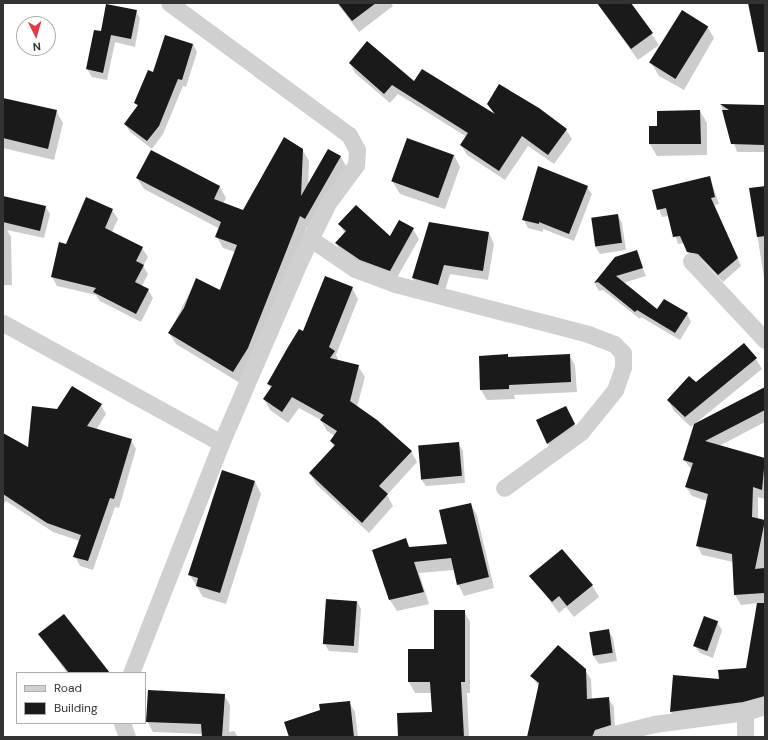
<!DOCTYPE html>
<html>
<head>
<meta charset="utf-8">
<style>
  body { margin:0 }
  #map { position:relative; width:768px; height:740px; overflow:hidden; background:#fff; font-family:"DM Sans",sans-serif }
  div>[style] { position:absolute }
  .shadow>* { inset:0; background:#0003 }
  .building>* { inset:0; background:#1a1a1a; transform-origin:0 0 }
  .minor>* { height:17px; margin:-8.5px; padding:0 8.5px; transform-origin:8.5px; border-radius:8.5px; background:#d0d0d0 }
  span { translate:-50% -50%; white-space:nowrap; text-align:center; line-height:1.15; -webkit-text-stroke:4px #fff; paint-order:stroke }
  .frame { position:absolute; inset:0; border:4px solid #333; pointer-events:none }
  .legend { position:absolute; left:16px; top:672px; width:130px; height:52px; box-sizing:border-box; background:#fff; border:1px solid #adadad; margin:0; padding:5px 7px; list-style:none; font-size:12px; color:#333 }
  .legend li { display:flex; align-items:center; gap:8px; height:20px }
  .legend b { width:20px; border:1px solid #adadad }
  .north { position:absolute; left:16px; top:16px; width:40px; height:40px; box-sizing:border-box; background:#fff; border:1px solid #adadad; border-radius:50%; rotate:175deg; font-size:11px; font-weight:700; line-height:16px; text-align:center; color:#333 }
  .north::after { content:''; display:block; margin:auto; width:14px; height:18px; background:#e63946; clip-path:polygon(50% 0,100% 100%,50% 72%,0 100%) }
</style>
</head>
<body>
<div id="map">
  <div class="shadow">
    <div style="clip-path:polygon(337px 3px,391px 3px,393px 6px,359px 32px)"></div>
    <div style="clip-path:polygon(597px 3px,630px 3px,659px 45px,638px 60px)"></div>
    <div style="clip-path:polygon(136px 11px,140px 18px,135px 47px,115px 42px,107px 80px,92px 77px,87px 69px,102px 32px)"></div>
    <div style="clip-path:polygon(707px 26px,714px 38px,684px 90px,659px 76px,652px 64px)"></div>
    <div style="clip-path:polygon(193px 44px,197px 52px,186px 87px,183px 86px,163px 134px,152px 149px,130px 132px,125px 124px,138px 107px,135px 103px,154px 74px)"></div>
    <div style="clip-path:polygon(350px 63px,414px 83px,494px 114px,488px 104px,566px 130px,572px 139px,554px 164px,528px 146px,505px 180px,467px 155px,461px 145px,467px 137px,398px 94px,390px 103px,355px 73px)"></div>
    <div style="clip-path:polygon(3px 99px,56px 111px,63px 123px,54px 160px,3px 148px)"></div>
    <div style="clip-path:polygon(721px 105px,765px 106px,765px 152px,737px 152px)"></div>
    <div style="clip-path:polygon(700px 111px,707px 123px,707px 155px,657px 156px,650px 144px,650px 127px,658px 127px)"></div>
    <div style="clip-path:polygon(302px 149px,309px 161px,308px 187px,329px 150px,341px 157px,347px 168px,312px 230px,307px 227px,254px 359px,240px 383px,176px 344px,169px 333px,196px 280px,220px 291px,235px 252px,223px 248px,217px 237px,220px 229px,144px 189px,137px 178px,151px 151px,220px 187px,226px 198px,223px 204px,243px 211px)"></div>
    <div style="clip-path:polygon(454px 155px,460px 167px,445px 209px,400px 194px,393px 182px)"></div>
    <div style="clip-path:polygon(710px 177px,719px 204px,714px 205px,741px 266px,723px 282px,703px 261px,692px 259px,684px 243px,678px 244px,669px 216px,662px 217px,653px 191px)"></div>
    <div style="clip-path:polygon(587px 187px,592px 194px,574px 241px,543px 229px,543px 232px,528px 228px,524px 220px)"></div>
    <div style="clip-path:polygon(765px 187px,765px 284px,750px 189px)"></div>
    <div style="clip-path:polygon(3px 201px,46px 207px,50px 214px,44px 238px,7px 230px,11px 237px,12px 285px,3px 285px)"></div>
    <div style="clip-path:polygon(112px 210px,118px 219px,112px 232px,142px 248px,148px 257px,143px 266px,148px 274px,142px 286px,148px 290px,153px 298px,141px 322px,100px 301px,96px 295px,57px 286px,52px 277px,67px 245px)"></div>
    <div style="clip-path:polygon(618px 215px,622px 223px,626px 250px,600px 254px,595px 246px,592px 219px)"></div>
    <div style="clip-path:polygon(340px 224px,390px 238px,413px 229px,419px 239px,395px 281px,342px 254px,336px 243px,345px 234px)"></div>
    <div style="clip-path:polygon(489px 233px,494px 244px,488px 280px,450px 274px,444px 294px,419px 288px,413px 278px)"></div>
    <div style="clip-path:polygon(636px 251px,646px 276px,623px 283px,658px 311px,687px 314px,691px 322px,680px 340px,641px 317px,640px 319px,603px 290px,599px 291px,595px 284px,615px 258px)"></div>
    <div style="clip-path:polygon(352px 288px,358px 299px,336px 355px,339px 361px,358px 366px,365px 377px,357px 407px,411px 451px,417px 462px,387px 495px,393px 506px,369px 533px,316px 484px,310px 473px,334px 447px,331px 441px,335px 436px,327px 431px,321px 420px,299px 408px,288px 423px,270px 410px,264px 399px,271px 389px,268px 384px,303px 332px)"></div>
    <div style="clip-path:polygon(507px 355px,509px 358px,569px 355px,575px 365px,577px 392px,514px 395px,515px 399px,487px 400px,481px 390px,480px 357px)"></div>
    <div style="clip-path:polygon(756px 359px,762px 369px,696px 423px,765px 388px,765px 422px,719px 446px,765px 459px,765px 499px,758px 497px,758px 520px,765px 521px,765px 707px,677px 721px,671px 712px,720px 680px,747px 669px,759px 603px,741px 605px,735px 595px,733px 562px,702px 555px,697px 545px,707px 501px,692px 496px,686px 487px,692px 470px,684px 460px,695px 423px,691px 427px,674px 411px,668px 400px,696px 384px)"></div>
    <div style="clip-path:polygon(101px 405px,106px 414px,96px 430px,131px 440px,136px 449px,119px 508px,115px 507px,93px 570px,80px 566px,75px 556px,80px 541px,53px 532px,6px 501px,3px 505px,3px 434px,28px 448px,58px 410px)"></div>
    <div style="clip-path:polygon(571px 415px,578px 432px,552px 452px,537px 420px)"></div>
    <div style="clip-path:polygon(458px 443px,463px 451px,465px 483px,426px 486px,421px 479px)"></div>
    <div style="clip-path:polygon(255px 482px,261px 494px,226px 604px,203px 597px,190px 575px)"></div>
    <div style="clip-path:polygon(471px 504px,477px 515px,494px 588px,464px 596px,458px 584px,454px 570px,419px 573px,429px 604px,397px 611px,390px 600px,374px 550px,405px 539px,410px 548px,448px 545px)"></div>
    <div style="clip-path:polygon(531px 576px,592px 585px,599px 597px,574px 617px,566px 607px,559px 613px)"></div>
    <div style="clip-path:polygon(357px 601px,361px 609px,358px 653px,329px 651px,324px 643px)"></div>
    <div style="clip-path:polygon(464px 611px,470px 622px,470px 693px,467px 693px,469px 737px,399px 737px,433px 713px,432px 693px,415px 693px,409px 682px,409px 650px,435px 650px)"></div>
    <div style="clip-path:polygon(717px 622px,722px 630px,713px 658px,700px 653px,695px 646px)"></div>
    <div style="clip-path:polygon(608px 630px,613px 638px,617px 661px,599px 664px,594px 657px)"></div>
    <div style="clip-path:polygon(39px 634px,108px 673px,67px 673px)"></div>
    <div style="clip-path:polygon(585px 670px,591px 679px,592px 699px,608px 698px,614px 707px,615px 734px,606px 737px,528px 737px,539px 687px,532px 676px)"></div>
    <div style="clip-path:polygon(224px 695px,230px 705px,229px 732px,234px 731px,238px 737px,203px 737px,203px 734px,153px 732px,147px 721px)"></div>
    <div style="clip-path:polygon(349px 702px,355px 712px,358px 737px,290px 737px)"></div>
  </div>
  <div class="building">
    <div style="clip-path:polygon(338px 3px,376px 3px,352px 21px)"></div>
    <div style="clip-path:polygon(597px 3px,631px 3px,653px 33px,631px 49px)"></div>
    <div style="clip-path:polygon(748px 3px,765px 3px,765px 52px,758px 52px)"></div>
    <div style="clip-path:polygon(106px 4px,137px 10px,131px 39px,111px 35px,103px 73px,86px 69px,94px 30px,101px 31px)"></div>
    <div style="left:682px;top:10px;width:31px;height:62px;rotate:32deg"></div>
    <div style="clip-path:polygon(165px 35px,193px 44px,182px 80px,178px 79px,159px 126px,147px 141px,124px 124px,138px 105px,134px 103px,148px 70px,153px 72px)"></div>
    <div style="clip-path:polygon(367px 41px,414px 81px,422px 69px,495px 114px,487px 104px,499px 84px,539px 108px,567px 129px,548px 155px,522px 136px,499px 171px,460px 145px,468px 133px,392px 85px,384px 94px,349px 63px)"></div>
    <div style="clip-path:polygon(3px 98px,57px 110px,48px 149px,3px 138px)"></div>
    <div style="clip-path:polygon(720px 104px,765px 105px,765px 145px,731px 144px,722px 110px,729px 110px)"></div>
    <div style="clip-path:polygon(700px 110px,701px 144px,649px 144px,649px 126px,657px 126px,657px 111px)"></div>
    <div style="clip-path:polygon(284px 137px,303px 149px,301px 196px,328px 149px,341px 156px,305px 219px,300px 216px,248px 348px,233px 372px,168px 333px,184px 308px,196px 278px,220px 290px,237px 245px,215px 237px,221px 222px,136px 178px,151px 150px,220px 186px,214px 199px,243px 210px)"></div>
    <div style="left:407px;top:138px;width:50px;height:46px;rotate:20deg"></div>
    <div style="clip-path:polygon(538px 166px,588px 186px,569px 234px,539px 222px,539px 224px,522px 220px)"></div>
    <div style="clip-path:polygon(710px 176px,715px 197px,711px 198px,738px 258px,718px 275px,698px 254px,687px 252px,680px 236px,673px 237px,666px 208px,657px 210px,652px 190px)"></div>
    <div style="clip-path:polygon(765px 186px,765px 236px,757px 237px,749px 188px)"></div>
    <div style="clip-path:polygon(3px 196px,46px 206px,40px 231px,3px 222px)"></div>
    <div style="clip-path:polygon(86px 197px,113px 209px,105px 228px,143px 247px,136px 261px,144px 265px,135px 282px,149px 289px,136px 314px,93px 292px,96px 288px,51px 277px,59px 242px,66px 244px)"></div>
    <div style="clip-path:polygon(356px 205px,390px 236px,399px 220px,414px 228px,390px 271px,360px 260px,335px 243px,346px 231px,338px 224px)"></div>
    <div style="left:618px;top:214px;width:29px;height:27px;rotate:82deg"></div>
    <div style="clip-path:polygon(429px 222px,489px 232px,483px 271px,444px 265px,438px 285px,412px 278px)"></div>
    <div style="clip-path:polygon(637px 250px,643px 268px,616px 276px,657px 309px,664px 299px,688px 313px,675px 333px,637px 310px,635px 312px,598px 282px,594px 283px,615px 257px)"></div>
    <div style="clip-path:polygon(325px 276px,353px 287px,329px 347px,335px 351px,330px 358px,359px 365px,350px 401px,377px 420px,412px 451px,379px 486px,388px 494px,362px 523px,309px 473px,335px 445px,330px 441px,337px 431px,320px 420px,324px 415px,292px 397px,282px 412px,263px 399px,272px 386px,267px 384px,288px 347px,299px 329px,303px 331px)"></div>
    <div style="clip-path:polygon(744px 343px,757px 358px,685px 417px,667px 400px,689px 376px,696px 382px)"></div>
    <div style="clip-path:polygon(508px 354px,508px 357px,570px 354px,571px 382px,509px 385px,509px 389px,480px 390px,479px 356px)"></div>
    <div style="clip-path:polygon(72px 386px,102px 404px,87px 426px,132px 439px,114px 499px,110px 498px,88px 561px,73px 557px,81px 535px,47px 523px,3px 494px,3px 433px,28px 447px,32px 406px,57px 409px)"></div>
    <div style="clip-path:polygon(765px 387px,765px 410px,705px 441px,765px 458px,762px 490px,753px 487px,752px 517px,765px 520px,755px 569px,765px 568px,765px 593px,734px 595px,732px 554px,696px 546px,708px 494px,685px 487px,693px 463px,683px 460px,694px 424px)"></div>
    <div style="clip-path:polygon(566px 406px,575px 424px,547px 444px,536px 420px)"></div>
    <div style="left:459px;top:442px;width:34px;height:41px;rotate:85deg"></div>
    <div style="clip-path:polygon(222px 470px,255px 481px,220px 593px,196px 586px,198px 578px,188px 575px)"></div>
    <div style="clip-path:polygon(471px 503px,489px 577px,457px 585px,451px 558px,414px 562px,424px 592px,389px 600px,372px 550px,406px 538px,409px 547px,447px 544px,439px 510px)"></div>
    <div style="clip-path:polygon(562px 549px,593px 585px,567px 606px,559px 596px,552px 602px,529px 576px)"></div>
    <div style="left:326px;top:599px;width:31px;height:45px;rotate:4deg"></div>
    <div style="clip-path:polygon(757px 603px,765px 603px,765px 696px,743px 702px,670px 712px,673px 675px,719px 679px,718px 670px,746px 668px)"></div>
    <div style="clip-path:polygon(434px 610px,465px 610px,465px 682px,461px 682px,464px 737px,398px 737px,397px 713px,432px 712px,430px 682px,408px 682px,408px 649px,434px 649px)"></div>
    <div style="clip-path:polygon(64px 614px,110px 673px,69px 673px,38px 634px)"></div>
    <div style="left:704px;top:616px;width:15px;height:32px;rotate:20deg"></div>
    <div style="left:609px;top:629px;width:24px;height:20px;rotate:81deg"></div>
    <div style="clip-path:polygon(558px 645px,586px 669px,587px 699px,609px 697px,611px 725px,595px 730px,592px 737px,527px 737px,539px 683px,530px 676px)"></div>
    <div style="clip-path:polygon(148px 690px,225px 694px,222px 737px,202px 737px,201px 724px,146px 722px)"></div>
    <div style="clip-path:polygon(350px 701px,354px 737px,289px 737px,284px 722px,320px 710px,319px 704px)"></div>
  </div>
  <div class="minor">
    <div style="left:311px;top:239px;width:53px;rotate:34.3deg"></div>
    <div style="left:355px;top:269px;width:43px;rotate:20.6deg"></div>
    <div style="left:395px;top:284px;width:199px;rotate:14.5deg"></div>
    <div style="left:588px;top:334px;width:28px;rotate:21deg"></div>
    <div style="left:614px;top:344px;width:13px;rotate:45deg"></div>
    <div style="left:623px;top:353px;width:14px;rotate:90deg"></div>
    <div style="left:623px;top:367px;width:24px;rotate:109deg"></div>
    <div style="left:615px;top:390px;width:54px;rotate:129deg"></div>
    <div style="left:581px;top:432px;width:95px;rotate:144deg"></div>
    <div style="left:691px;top:261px;width:108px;rotate:46.9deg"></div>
    <div style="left:3px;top:323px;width:249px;rotate:28.8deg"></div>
    <div style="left:131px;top:673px;width:247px;rotate:-68.6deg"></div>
    <div style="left:221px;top:443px;width:204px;rotate:-66.6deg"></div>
    <div style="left:302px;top:256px;width:59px;rotate:-63.9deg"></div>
    <div style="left:328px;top:203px;width:47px;rotate:-53.6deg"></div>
    <div style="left:356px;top:165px;width:15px;rotate:-86deg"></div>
    <div style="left:357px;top:150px;width:17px;rotate:-118deg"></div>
    <div style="left:349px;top:135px;width:223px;rotate:-143.7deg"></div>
    <div style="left:122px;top:723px;width:15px;rotate:70deg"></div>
    <div style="left:602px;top:737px;width:54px;rotate:-14deg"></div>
    <div style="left:654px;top:724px;width:92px;rotate:-7.5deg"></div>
    <div style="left:745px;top:737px;width:25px;rotate:-90deg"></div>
    <div style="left:745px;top:712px;width:21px;rotate:-17deg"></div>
  </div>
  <div class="frame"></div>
  <ul class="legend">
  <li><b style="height:5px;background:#d0d0d0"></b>Road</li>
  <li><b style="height:11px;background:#1a1a1a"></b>Building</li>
  </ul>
  <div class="north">N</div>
</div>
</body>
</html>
